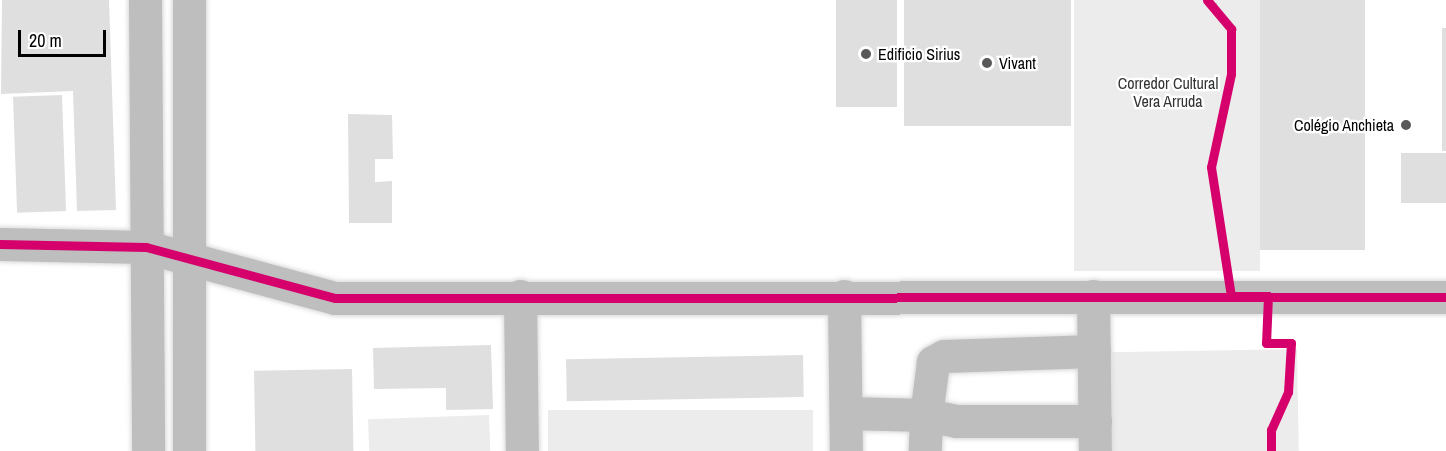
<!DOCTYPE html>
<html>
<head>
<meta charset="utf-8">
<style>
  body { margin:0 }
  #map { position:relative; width:1446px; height:451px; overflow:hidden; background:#fff; font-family:"Archivo Narrow",sans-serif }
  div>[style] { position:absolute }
  .green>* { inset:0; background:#ececec; transform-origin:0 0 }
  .building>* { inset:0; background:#dfdfdf; transform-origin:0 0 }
  .path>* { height:4px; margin-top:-2px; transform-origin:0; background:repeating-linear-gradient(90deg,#b9b9b9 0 1.5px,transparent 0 4.5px) }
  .roads { filter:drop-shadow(0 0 2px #dbdbdb) drop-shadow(0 0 2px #dbdbdb) }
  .minor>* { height:33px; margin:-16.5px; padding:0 16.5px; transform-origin:16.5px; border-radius:16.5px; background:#bebebe }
  .major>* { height:33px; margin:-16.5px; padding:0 16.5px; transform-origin:16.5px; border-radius:16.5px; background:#bebebe }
  .cycleway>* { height:9px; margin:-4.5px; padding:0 4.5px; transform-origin:4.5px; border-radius:4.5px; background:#d6006c }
  .dots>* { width:16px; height:16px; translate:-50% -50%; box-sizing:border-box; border:3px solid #fff; border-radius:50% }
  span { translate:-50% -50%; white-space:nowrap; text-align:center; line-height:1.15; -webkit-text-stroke:4.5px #fff; paint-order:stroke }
  .poi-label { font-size:16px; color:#000 }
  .left { translate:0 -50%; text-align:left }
  .right { translate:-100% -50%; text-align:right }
  .park-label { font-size:16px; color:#333 }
  .scale { position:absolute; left:18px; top:30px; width:88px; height:27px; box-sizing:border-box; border:3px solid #000; border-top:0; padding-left:8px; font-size:18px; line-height:21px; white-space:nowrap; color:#000; -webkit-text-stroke:4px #fff; paint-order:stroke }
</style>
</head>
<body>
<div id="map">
  <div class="green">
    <div style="left:1074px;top:0;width:186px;height:271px"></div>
    <div style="left:1297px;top:349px;width:102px;height:188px;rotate:89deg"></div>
    <div style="left:813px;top:410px;width:41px;height:265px;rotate:90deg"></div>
    <div style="left:489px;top:415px;width:36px;height:121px;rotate:88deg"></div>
  </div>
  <div class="building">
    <div style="clip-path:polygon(2px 0,109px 0,116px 210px,77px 211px,73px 91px,1px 94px)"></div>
    <div style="left:836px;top:0;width:61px;height:107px"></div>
    <div style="left:904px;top:0;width:167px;height:126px"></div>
    <div style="left:1260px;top:0;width:105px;height:250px"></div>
    <div style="left:1442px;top:28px;width:4px;height:123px"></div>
    <div style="left:62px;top:95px;width:116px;height:49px;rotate:88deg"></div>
    <div style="clip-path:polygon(348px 114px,392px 115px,393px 159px,375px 159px,375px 182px,392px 181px,392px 223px,349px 223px)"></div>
    <div style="left:1401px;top:153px;width:45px;height:50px"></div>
    <div style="clip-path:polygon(491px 345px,493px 409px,446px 410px,446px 388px,374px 389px,373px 348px)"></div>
    <div style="left:803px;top:355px;width:42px;height:237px;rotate:89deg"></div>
    <div style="left:352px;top:369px;width:82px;height:98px;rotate:89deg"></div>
  </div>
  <div class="path">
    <div style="left:1215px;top:4px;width:4px;rotate:-90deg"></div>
  </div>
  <div class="roads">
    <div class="minor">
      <div style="left:0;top:244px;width:146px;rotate:1.2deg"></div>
      <div style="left:146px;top:247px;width:196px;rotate:15.1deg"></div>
      <div style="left:335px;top:298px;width:1111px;rotate:-0.05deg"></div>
      <div style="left:520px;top:296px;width:155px;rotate:89.3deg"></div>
      <div style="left:844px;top:296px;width:155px;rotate:89.3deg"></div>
      <div style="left:1093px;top:296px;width:155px;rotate:89.3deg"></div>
      <div style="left:1094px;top:351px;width:150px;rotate:178.1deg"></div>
      <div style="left:944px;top:356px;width:13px;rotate:151deg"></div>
      <div style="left:933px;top:362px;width:53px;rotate:97.5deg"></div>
      <div style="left:926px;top:415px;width:31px;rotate:11deg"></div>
      <div style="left:956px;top:421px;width:139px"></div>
      <div style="left:846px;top:413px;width:80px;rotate:1.4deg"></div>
      <div style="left:926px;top:415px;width:36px;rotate:92deg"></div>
    </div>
    <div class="major">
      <div style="left:145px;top:0;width:451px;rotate:89.6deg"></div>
      <div style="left:189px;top:451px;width:451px;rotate:-90deg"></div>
    </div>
  </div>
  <div class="cycleway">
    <div style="left:1207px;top:0;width:38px;rotate:50deg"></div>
    <div style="left:1231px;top:29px;width:45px;rotate:90deg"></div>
    <div style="left:1231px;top:74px;width:95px;rotate:102.1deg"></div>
    <div style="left:1211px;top:167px;width:131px;rotate:81.2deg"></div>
    <div style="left:1231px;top:296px;width:37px"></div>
    <div style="left:1268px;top:296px;width:47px;rotate:92.4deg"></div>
    <div style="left:1266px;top:343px;width:25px"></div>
    <div style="left:1291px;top:343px;width:49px;rotate:93.5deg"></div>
    <div style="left:1288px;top:392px;width:42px;rotate:114.1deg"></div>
    <div style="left:1271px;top:430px;width:21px;rotate:90deg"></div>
    <div style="left:0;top:244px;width:146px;rotate:1.2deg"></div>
    <div style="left:146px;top:247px;width:196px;rotate:15.1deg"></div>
    <div style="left:335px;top:298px;width:1111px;rotate:-0.05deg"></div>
  </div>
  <div class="dots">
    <div style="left:866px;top:54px;background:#595959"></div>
    <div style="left:987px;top:63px;background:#595959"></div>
    <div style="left:1406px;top:125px;background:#595959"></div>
  </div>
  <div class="poi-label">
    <span class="left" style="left:878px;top:54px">Edificio Sirius</span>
    <span class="left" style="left:999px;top:63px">Vivant</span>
    <span class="right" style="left:1394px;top:125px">Colégio Anchieta</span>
  </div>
  <div class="park-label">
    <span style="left:1168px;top:92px">Corredor Cultural<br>Vera Arruda</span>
  </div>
  <div class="scale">20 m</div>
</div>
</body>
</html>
